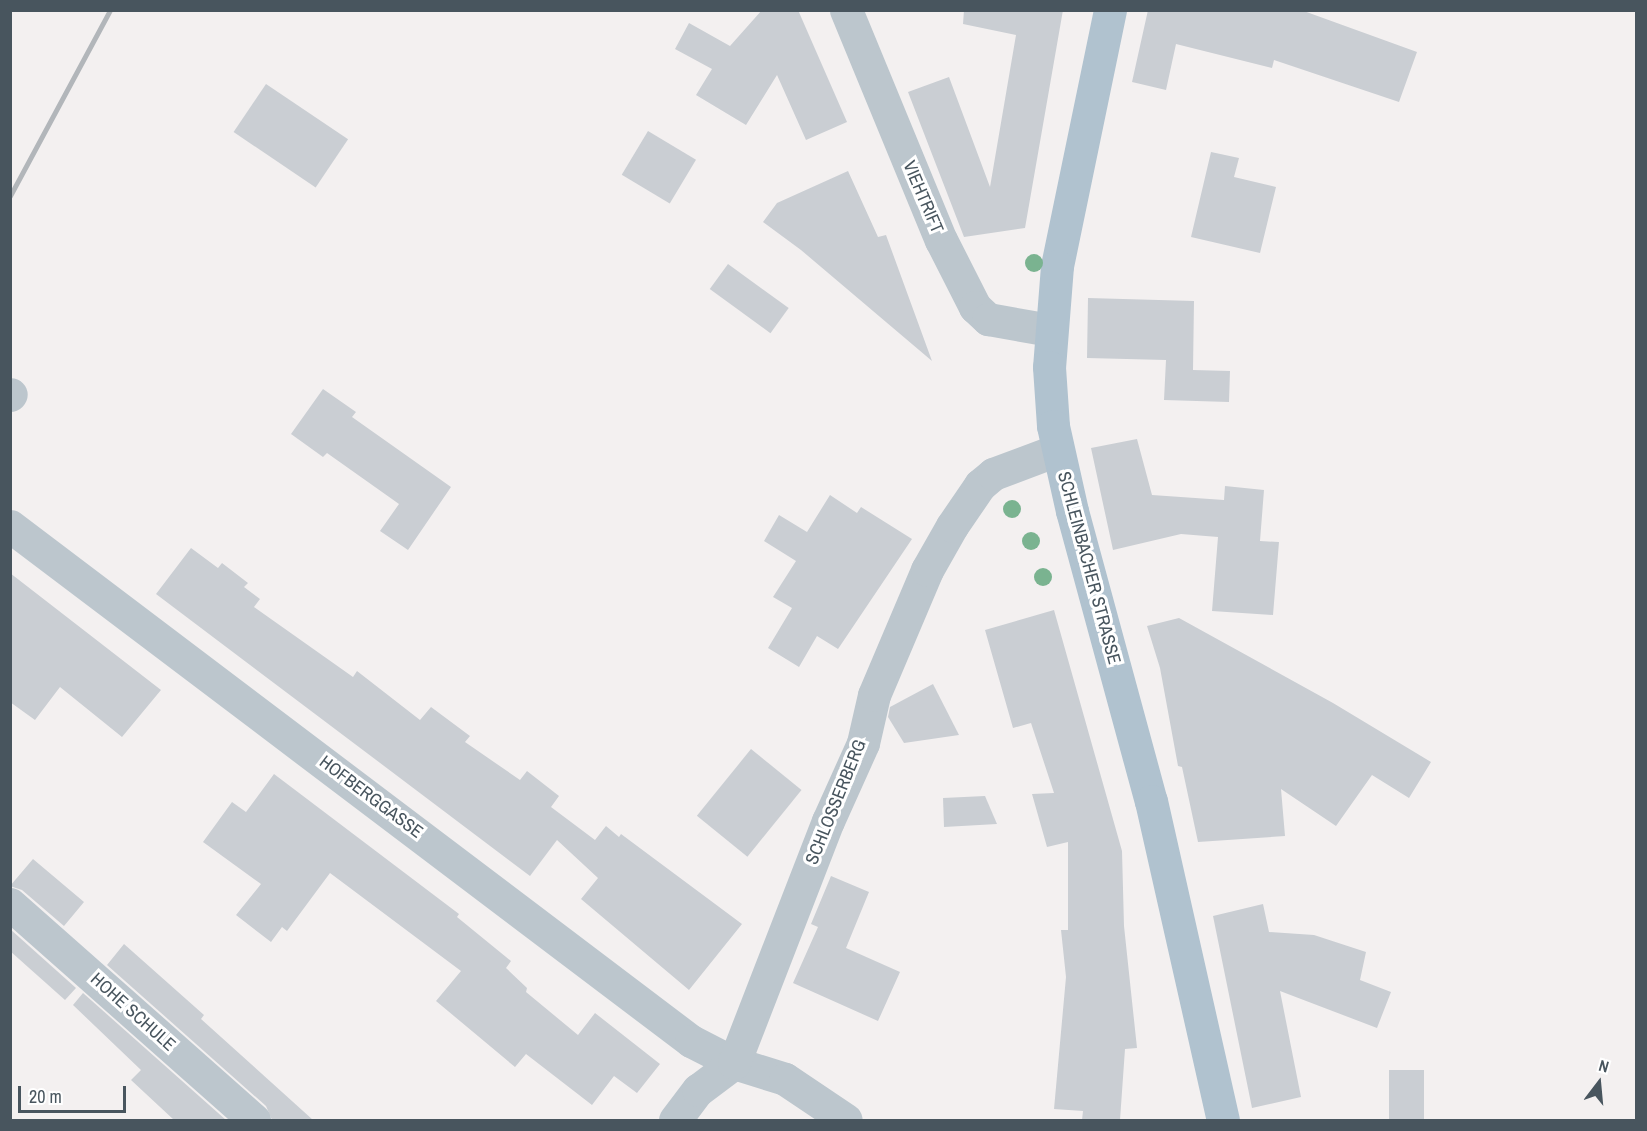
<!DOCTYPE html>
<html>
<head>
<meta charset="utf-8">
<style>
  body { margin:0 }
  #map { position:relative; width:1647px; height:1131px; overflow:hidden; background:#f3f0f0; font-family:"Archivo Narrow",sans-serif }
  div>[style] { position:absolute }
  .building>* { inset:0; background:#caced3; transform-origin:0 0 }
  .minor>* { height:33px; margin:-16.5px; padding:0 16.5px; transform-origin:16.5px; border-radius:16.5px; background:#bcc6cd }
  .major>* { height:33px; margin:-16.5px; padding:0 16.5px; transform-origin:16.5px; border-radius:16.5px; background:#b0c2cf }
  .rail>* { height:4.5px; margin:-2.25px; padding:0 2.25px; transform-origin:2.25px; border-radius:2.25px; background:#b2b6ba }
  .trees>* { width:18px; height:18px; margin:-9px; border-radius:50%; background:#7ab390 }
  span { translate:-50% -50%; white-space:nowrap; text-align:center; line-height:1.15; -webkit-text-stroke:6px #fff; paint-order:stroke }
  .street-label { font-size:18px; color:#48555e }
  .frame { position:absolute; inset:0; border:12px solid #48555e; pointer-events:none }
  .north { position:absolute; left:1569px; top:1053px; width:60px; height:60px; -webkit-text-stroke:4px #fff; paint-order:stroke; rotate:16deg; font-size:16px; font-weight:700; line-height:24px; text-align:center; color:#48555e }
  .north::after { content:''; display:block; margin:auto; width:21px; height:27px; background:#48555e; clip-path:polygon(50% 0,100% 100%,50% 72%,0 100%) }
  .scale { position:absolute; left:18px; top:1086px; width:108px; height:27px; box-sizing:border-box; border:3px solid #48555e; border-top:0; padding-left:8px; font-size:18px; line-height:21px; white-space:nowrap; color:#48555e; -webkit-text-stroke:4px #fff; paint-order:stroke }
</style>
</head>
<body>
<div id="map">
  <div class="building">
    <div style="clip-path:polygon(762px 10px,798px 10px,847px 122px,806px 140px,777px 75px,746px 125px,696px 95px,712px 69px,675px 49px,689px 23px,730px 46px)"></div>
    <div style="clip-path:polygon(964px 10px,1063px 10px,1025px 228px,964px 237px,908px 92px,949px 77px,990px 187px,1016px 35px,963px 24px)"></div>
    <div style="clip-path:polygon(1148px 10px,1301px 10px,1417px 52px,1399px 102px,1274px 60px,1272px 68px,1176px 44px,1166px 90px,1132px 82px)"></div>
    <div style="left:266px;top:84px;width:99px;height:58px;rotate:34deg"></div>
    <div style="left:648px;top:131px;width:56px;height:51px;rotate:31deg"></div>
    <div style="clip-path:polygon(1211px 152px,1239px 158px,1234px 177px,1276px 187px,1260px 253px,1191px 237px)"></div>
    <div style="clip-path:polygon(848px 171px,878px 237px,886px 235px,932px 361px,801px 250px,763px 222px,777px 203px)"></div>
    <div style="left:728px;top:264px;width:75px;height:31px;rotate:36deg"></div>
    <div style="clip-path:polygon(1088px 298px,1194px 301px,1193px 370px,1230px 371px,1229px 402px,1164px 400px,1166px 360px,1087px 358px)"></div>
    <div style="clip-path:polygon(323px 389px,356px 412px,352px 417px,451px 487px,408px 550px,380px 531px,399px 504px,327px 453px,323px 457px,291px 434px)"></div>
    <div style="clip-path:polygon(1137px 439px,1152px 495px,1224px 500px,1225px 486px,1264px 490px,1260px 541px,1279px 542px,1273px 615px,1212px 611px,1218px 537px,1181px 534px,1113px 550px,1091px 448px)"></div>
    <div style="clip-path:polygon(830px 495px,857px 513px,861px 507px,912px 539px,838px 649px,817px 636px,799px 667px,768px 648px,792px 608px,773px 597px,796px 561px,764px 541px,779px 515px,807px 532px)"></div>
    <div style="clip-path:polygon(191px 548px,218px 568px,222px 563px,248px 583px,244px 587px,260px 599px,254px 607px,353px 677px,357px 671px,420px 720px,431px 707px,470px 736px,465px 742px,520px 780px,527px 771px,559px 796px,551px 807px,595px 840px,606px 826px,619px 837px,621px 834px,742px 924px,689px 990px,581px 899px,598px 878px,557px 840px,530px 876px,156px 594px)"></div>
    <div style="clip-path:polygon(10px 573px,161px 690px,122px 737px,60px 687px,35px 720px,10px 702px)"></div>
    <div style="clip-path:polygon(1054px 610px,1122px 851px,1124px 926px,1137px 1048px,1125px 1049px,1120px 1120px,1082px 1120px,1083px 1111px,1054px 1109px,1066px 977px,1061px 930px,1068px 930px,1068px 842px,1047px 847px,1032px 794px,1054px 793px,1031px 723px,1013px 728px,985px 630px)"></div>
    <div style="clip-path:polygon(1179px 618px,1333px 703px,1431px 762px,1409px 798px,1372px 775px,1336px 826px,1281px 789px,1285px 836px,1198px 842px,1182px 767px,1178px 766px,1160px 668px,1147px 626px)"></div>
    <div style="clip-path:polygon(933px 684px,959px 735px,904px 743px,888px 717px,890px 707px)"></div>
    <div style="left:751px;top:749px;width:65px;height:86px;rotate:39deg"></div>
    <div style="clip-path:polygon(274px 774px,459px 914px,457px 917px,511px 961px,506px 968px,527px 988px,526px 992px,578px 1035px,595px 1013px,660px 1064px,637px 1093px,614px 1076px,592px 1105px,526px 1054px,515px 1067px,436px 1001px,461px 971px,330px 873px,287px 931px,282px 927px,271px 942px,236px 915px,261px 884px,203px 842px,232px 802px,246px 812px)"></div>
    <div style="clip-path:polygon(985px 796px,997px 824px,944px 827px,943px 798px)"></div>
    <div style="clip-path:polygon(33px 859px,84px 902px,64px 926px,22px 890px,10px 886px)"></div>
    <div style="clip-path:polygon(831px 876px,869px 892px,846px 948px,900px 972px,878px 1021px,793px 983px,818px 927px,811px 924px)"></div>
    <div style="clip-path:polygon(1263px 904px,1269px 932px,1314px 935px,1366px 952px,1360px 980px,1391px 992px,1377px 1028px,1280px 991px,1301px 1097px,1252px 1108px,1213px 916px)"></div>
    <div style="clip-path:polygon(10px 929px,76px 988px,65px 1000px,10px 951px)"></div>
    <div style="clip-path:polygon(124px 944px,204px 1015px,201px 1019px,313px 1120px,272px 1120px,266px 1106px,107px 965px)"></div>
    <div style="clip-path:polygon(83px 993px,226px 1120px,174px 1120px,131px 1080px,141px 1070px,73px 1005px)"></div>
    <div style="left:1389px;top:1070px;width:35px;height:50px"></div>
  </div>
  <div class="minor">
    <div style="left:846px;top:10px;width:249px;rotate:67.6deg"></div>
    <div style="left:941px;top:240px;width:75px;rotate:63.1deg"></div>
    <div style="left:975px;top:307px;width:18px;rotate:43deg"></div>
    <div style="left:988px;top:319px;width:63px;rotate:10.1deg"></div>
    <div style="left:10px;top:395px;width:1px;rotate:-45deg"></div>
    <div style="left:10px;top:526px;width:854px;rotate:37.1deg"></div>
    <div style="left:691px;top:1041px;width:48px;rotate:27.1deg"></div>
    <div style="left:734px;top:1063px;width:53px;rotate:17.4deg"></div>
    <div style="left:785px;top:1079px;width:73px;rotate:33.9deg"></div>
    <div style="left:10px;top:904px;width:326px;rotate:41.5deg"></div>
    <div style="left:675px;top:1120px;width:38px;rotate:-53deg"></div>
    <div style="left:698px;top:1090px;width:45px;rotate:-36.9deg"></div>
    <div style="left:734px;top:1063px;width:260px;rotate:-68.8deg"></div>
    <div style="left:828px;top:821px;width:85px;rotate:-65.8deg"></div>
    <div style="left:863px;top:743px;width:49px;rotate:-77.1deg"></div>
    <div style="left:874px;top:695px;width:136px;rotate:-67deg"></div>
    <div style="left:927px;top:570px;width:51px;rotate:-60.4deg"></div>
    <div style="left:952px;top:526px;width:50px;rotate:-55.7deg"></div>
    <div style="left:980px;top:485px;width:17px;rotate:-40deg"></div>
    <div style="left:993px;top:474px;width:68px;rotate:-20.6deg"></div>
  </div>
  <div class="major">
    <div style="left:1110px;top:10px;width:261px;rotate:101.7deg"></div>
    <div style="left:1057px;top:266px;width:101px;rotate:94.5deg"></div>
    <div style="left:1049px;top:367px;width:59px;rotate:86.1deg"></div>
    <div style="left:1053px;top:426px;width:87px;rotate:77.4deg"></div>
    <div style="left:1072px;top:511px;width:301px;rotate:74.8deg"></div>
    <div style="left:1151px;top:801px;width:327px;rotate:77.3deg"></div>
  </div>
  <div class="rail">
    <div style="left:10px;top:196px;width:211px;rotate:-61.7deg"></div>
  </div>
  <div class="trees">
    <div style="left:1034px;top:263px"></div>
    <div style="left:1012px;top:509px"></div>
    <div style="left:1031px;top:541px"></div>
    <div style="left:1043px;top:577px"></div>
  </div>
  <div class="street-label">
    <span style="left:923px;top:197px;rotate:67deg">VIEHTRIFT</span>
    <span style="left:1089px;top:568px;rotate:75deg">SCHLEINBACHER STRASSE</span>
    <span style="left:371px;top:797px;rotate:37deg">HOFBERGGASSE</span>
    <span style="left:836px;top:802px;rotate:-68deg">SCHLOSSERBERG</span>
    <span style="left:133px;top:1012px;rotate:42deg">HOHE SCHULE</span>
  </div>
  <div class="frame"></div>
  <div class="north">N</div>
  <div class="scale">20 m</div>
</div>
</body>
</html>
